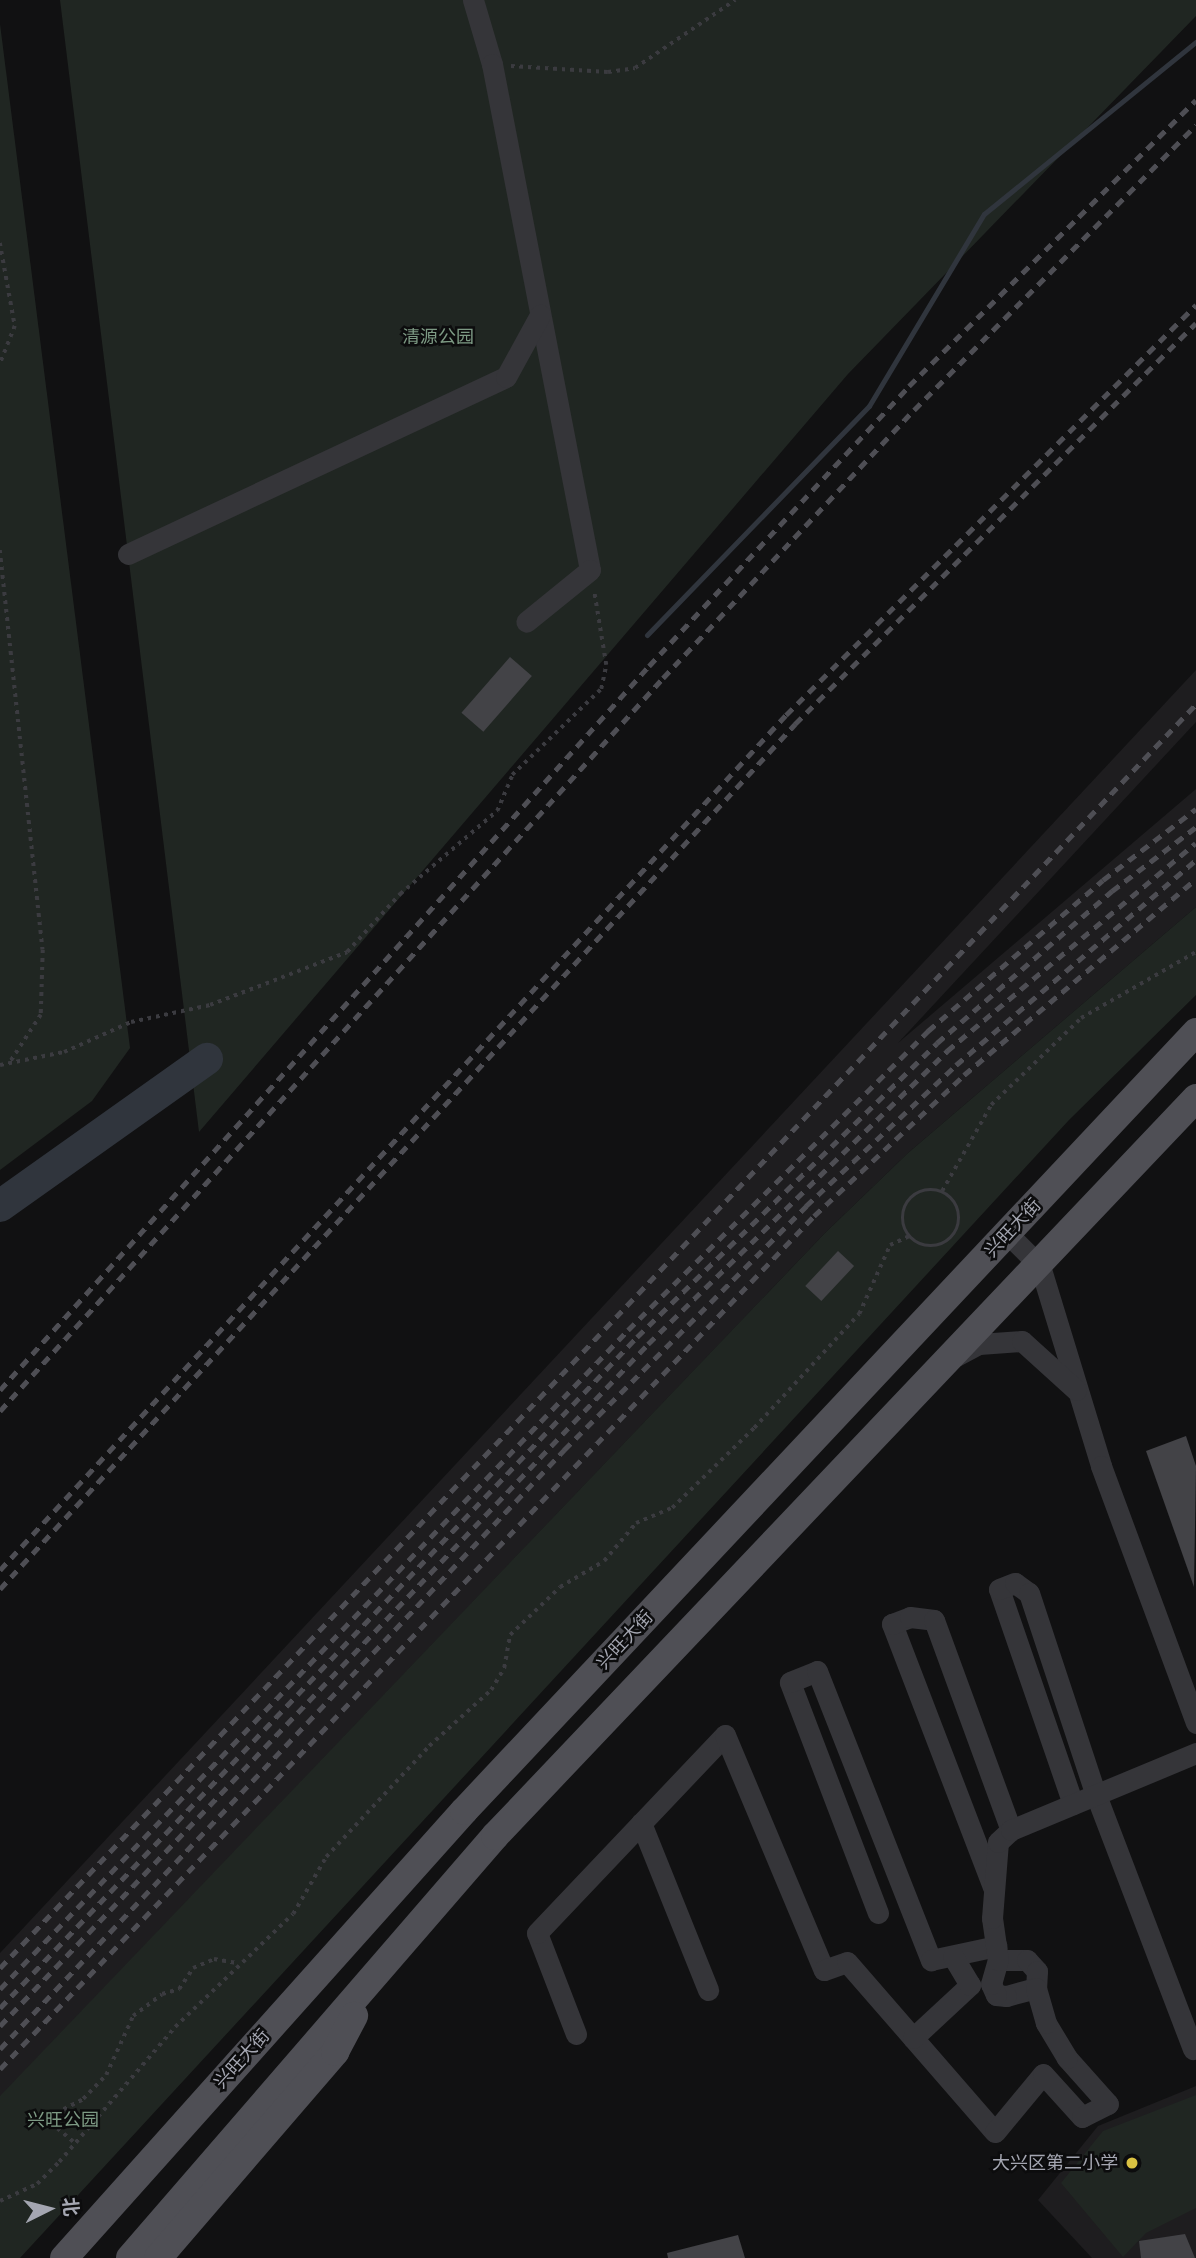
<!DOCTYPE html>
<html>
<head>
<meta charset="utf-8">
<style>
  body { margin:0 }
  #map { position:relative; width:1196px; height:2258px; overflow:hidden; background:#111112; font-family:"Fira Sans Condensed","Noto Sans SC",sans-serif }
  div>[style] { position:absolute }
  .built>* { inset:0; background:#1e1d1f }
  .green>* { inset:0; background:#202622 }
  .stream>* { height:5px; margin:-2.5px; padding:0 2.5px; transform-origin:2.5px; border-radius:2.5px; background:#30353d }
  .river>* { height:32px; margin:-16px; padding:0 16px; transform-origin:16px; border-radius:16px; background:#30353d }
  .building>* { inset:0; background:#434347; transform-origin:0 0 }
  .path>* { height:3.5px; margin-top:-1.75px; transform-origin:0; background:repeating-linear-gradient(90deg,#3b3b40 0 3.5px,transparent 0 8.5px) }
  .path>.ring { margin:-1.75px; padding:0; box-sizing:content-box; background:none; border:3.5px solid #3b3b40; border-radius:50% }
  .minor>* { height:21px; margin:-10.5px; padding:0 10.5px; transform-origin:10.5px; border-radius:10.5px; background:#353539 }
  .major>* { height:28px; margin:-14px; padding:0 14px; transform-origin:14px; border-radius:14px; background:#4f4f55 }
  .rail>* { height:5px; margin-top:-2.5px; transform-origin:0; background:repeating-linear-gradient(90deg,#4e4e54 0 9px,transparent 0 16px) }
  .dots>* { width:19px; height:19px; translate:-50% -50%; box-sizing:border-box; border:4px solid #0c0c0d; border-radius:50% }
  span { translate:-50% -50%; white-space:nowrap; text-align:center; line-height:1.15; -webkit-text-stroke:5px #0c0c0d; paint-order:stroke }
  .park-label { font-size:18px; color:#7d9a84 }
  .street-label { font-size:18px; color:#a4a6b1 }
  .poi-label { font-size:18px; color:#a4a6b1 }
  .right { translate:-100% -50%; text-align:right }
  .north { position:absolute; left:14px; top:2174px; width:70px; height:70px; -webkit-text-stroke:5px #0c0c0d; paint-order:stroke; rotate:84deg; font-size:19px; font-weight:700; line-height:28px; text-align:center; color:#a4a6b1 }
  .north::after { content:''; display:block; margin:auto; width:24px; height:32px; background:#a4a6b1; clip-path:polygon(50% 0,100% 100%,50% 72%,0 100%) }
</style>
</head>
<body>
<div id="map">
  <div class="built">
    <div style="clip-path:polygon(1196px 670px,1196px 722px,898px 1043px,1196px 789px,1196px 907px,908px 1153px,825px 1233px,0 2097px,0 1953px)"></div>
    <div style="clip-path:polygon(1196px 2086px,1196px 2258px,1092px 2258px,1038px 2200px,1098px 2126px)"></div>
  </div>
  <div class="green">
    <div style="clip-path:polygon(60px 0,1196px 0,1196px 16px,848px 374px,199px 1132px)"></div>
    <div style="clip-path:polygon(0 24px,130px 1048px,92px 1101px,0 1170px)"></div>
    <div style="clip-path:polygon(1196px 907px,1196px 995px,1069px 1120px,20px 2258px,0 2258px,0 2096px,825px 1233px,908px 1153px)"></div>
    <div style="clip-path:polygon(1196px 2095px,1196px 2208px,1146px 2233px,1123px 2257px,1061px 2183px,1103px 2131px)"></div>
  </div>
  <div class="stream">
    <div style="left:647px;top:635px;width:319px;rotate:-45.9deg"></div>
    <div style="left:869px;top:406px;width:224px;rotate:-59.1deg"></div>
    <div style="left:984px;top:214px;width:273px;rotate:-39.1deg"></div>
  </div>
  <div class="river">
    <div style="left:0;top:1206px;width:254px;rotate:-35.4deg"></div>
  </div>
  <div class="building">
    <div style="left:510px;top:657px;width:29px;height:74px;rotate:41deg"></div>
    <div style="left:838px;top:1251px;width:22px;height:48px;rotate:43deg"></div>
    <div style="clip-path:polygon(1186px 1436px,1196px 1466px,1194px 1587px,1146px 1451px)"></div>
    <div style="clip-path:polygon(1185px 2234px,1195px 2258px,1141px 2258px,1139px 2241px)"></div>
    <div style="clip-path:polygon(738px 2235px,745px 2258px,668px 2258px,667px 2253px)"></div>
  </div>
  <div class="path">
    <div style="left:511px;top:66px;width:97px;rotate:3.5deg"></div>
    <div style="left:608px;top:72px;width:27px;rotate:-8deg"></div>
    <div style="left:635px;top:68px;width:121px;rotate:-34.2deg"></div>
    <div style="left:0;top:243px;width:84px;rotate:79.8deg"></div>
    <div style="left:15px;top:326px;width:41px;rotate:111.5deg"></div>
    <div style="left:0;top:550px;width:402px;rotate:83.9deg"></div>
    <div style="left:43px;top:950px;width:65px;rotate:91.8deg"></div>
    <div style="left:41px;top:1015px;width:55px;rotate:123.1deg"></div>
    <div style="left:0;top:1065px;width:65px;rotate:-11.5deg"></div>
    <div style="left:64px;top:1052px;width:73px;rotate:-24.1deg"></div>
    <div style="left:131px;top:1022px;width:81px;rotate:-12.1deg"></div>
    <div style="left:210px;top:1005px;width:147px;rotate:-21.1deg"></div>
    <div style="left:347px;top:952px;width:79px;rotate:-47.6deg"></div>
    <div style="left:400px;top:894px;width:128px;rotate:-40.6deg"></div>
    <div style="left:497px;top:811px;width:39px;rotate:-67deg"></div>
    <div style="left:512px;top:775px;width:124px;rotate:-44deg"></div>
    <div style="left:601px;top:689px;width:25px;rotate:-78deg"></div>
    <div style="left:606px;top:665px;width:74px;rotate:-99.3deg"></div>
    <div class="ring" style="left:903px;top:1190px;width:52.5px;height:52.5px"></div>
    <div style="left:942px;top:1191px;width:99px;rotate:-60.3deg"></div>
    <div style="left:991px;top:1105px;width:125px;rotate:-44deg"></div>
    <div style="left:1081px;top:1018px;width:133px;rotate:-29.9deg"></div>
    <div style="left:73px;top:2142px;width:25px;rotate:-140deg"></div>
    <div style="left:54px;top:2126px;width:13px;rotate:-81deg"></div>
    <div style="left:56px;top:2113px;width:30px;rotate:-27deg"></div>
    <div style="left:83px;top:2099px;width:33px;rotate:-46deg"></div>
    <div style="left:106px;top:2075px;width:65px;rotate:-65.4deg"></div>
    <div style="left:133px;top:2016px;width:36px;rotate:-37deg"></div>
    <div style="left:162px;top:1994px;width:18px;rotate:-16deg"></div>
    <div style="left:179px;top:1989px;width:25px;rotate:-56deg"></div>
    <div style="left:193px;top:1968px;width:23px;rotate:-23deg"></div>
    <div style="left:214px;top:1959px;width:23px;rotate:10deg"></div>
    <div style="left:0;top:2201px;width:41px;rotate:-24.7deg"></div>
    <div style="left:37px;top:2184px;width:31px;rotate:-45deg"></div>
    <div style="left:59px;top:2162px;width:178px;rotate:-49.3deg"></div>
    <div style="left:175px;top:2027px;width:163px;rotate:-43.8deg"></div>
    <div style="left:293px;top:1914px;width:66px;rotate:-59.9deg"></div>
    <div style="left:326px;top:1857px;width:151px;rotate:-47.1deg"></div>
    <div style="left:429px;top:1746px;width:84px;rotate:-42.1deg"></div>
    <div style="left:491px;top:1690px;width:26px;rotate:-59deg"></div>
    <div style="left:504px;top:1668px;width:34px;rotate:-80deg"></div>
    <div style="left:510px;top:1635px;width:69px;rotate:-43.8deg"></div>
    <div style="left:560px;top:1587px;width:51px;rotate:-30.6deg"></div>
    <div style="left:604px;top:1561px;width:50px;rotate:-49.9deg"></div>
    <div style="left:636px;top:1523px;width:39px;rotate:-23deg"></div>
    <div style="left:672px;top:1508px;width:115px;rotate:-44.3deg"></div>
    <div style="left:754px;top:1428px;width:155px;rotate:-47.4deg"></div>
    <div style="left:859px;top:1314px;width:76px;rotate:-65.8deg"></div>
    <div style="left:890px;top:1245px;width:21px;rotate:-25deg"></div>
  </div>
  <div class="minor">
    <div style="left:473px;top:0;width:67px;rotate:73.5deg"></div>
    <div style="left:492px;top:64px;width:515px;rotate:79.04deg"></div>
    <div style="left:590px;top:570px;width:82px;rotate:140.9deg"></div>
    <div style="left:128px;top:554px;width:417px;rotate:-25.1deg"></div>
    <div style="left:506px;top:377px;width:71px;rotate:-61.3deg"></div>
    <div style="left:1008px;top:1234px;width:45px;rotate:45deg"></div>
    <div style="left:1040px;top:1266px;width:209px;rotate:73deg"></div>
    <div style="left:1101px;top:1466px;width:274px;rotate:69.7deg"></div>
    <div style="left:956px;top:1356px;width:26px;rotate:-28deg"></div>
    <div style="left:979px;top:1344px;width:43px;rotate:-4deg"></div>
    <div style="left:1022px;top:1341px;width:73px;rotate:42.2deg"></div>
    <div style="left:1073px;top:1804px;width:227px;rotate:-109deg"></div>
    <div style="left:999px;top:1589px;width:17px;rotate:-21deg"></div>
    <div style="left:1015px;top:1583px;width:17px;rotate:36deg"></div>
    <div style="left:1029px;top:1593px;width:213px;rotate:71.7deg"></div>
    <div style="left:1096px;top:1795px;width:272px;rotate:69.1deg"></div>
    <div style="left:641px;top:1823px;width:180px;rotate:68.1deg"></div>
    <div style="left:993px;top:1887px;width:282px;rotate:-111deg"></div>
    <div style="left:892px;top:1624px;width:19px;rotate:-21deg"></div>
    <div style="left:910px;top:1617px;width:24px;rotate:7deg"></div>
    <div style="left:934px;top:1620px;width:224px;rotate:69.9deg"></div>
    <div style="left:878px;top:1913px;width:247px;rotate:-110.9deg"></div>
    <div style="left:790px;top:1682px;width:29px;rotate:-22deg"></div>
    <div style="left:817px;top:1671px;width:311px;rotate:68.5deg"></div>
    <div style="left:931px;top:1960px;width:67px;rotate:-12deg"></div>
    <div style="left:998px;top:1960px;width:29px"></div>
    <div style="left:1027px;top:1960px;width:15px;rotate:48deg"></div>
    <div style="left:1037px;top:1971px;width:17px;rotate:93deg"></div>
    <div style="left:1036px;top:1988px;width:31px;rotate:165deg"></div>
    <div style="left:1006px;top:1996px;width:10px;rotate:-174deg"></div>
    <div style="left:996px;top:1995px;width:12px;rotate:-114deg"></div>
    <div style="left:991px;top:1984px;width:25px;rotate:-74deg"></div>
    <div style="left:998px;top:1960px;width:42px;rotate:-98.1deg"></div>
    <div style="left:992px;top:1918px;width:76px;rotate:-85.5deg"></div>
    <div style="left:998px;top:1842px;width:18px;rotate:-43deg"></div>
    <div style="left:1011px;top:1830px;width:200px;rotate:-22.6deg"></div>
    <div style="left:576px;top:2034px;width:108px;rotate:-111.1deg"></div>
    <div style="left:537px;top:1933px;width:273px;rotate:-46.5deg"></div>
    <div style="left:725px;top:1735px;width:255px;rotate:67.2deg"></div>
    <div style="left:824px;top:1970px;width:24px;rotate:-19deg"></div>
    <div style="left:847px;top:1962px;width:225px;rotate:49deg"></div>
    <div style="left:995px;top:2132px;width:75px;rotate:-50.4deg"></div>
    <div style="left:1043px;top:2074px;width:58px;rotate:47.8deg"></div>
    <div style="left:1082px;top:2117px;width:29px;rotate:-27deg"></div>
    <div style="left:1108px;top:2104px;width:62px;rotate:-131.7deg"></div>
    <div style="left:1067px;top:2058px;width:41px;rotate:-121deg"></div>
    <div style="left:1046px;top:2023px;width:36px;rotate:-106deg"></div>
    <div style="left:913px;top:2038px;width:78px;rotate:-42.9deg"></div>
    <div style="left:970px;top:1985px;width:33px;rotate:-121deg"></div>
  </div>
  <div class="major">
    <div style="left:64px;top:2258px;width:600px;rotate:-48.18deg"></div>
    <div style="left:464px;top:1811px;width:1069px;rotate:-46.78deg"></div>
    <div style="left:130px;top:2258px;width:558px;rotate:-49.14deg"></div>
    <div style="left:495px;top:1836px;width:1018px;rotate:-46.47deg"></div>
    <div style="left:158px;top:2258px;width:272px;rotate:-49.3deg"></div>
    <div style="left:335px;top:2052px;width:41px;rotate:-62.2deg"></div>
  </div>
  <div class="rail">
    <div style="left:0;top:1390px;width:972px;rotate:-48.13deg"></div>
    <div style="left:649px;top:666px;width:382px;rotate:-47.1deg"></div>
    <div style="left:909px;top:386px;width:405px;rotate:-44.9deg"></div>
    <div style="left:0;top:1411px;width:988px;rotate:-47.87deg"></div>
    <div style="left:663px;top:678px;width:367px;rotate:-46.9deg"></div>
    <div style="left:914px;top:410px;width:401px;rotate:-45.3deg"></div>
    <div style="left:0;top:1570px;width:1161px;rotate:-47.41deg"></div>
    <div style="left:786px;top:715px;width:580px;rotate:-45deg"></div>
    <div style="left:0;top:1589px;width:1175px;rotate:-47.41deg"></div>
    <div style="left:795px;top:724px;width:567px;rotate:-45deg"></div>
    <div style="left:0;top:1968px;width:1740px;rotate:-46.58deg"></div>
    <div style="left:0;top:1989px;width:910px;rotate:-46.38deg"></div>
    <div style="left:628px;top:1330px;width:424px;rotate:-44.9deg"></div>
    <div style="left:928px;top:1031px;width:231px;rotate:-40.8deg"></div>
    <div style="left:1103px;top:880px;width:117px;rotate:-37.4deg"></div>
    <div style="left:0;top:2008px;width:925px;rotate:-46.49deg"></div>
    <div style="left:637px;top:1337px;width:420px;rotate:-44.4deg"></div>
    <div style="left:937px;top:1043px;width:232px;rotate:-41deg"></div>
    <div style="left:1112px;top:891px;width:106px;rotate:-37.3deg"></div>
    <div style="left:0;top:2026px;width:941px;rotate:-46.46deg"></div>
    <div style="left:648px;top:1344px;width:419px;rotate:-44.4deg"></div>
    <div style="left:947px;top:1051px;width:324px;rotate:-39.9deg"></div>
    <div style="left:0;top:2049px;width:823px;rotate:-46.72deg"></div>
    <div style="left:564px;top:1450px;width:344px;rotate:-45.2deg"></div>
    <div style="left:806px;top:1206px;width:206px;rotate:-43.2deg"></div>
    <div style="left:956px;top:1065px;width:316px;rotate:-40.5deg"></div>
    <div style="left:0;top:2069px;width:1179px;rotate:-46.34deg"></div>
    <div style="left:814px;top:1216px;width:206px;rotate:-43.2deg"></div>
    <div style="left:964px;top:1075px;width:304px;rotate:-40.2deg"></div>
  </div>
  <div class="dots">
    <div style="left:1132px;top:2163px;background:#dac242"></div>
  </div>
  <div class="park-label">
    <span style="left:438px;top:337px">清源公园</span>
    <span style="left:63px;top:2120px">兴旺公园</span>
  </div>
  <div class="street-label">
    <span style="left:1013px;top:1228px;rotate:-47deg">兴旺大街</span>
    <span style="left:625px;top:1640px;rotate:-47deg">兴旺大街</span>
    <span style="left:242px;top:2059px;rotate:-48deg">兴旺大街</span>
  </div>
  <div class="poi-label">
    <span class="right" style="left:1118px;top:2163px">大兴区第二小学</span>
  </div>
  <div class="north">北</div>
</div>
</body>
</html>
